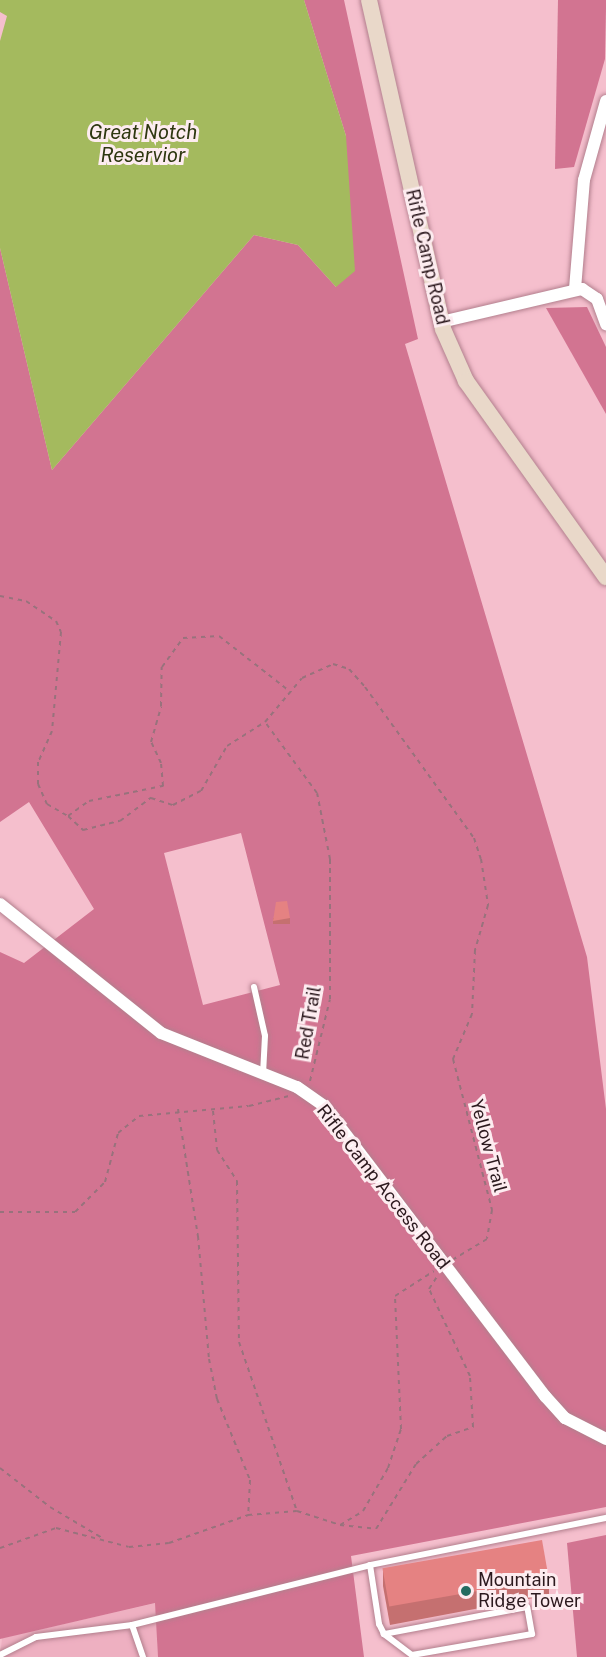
<!DOCTYPE html>
<html>
<head>
<meta charset="utf-8">
<style>
  body { margin:0 }
  #map { position:relative; width:606px; height:1657px; overflow:hidden; background:#f5bfcd; font-family:"Public Sans",sans-serif }
  div>[style] { position:absolute }
  .built>* { inset:0; background:#eeb0c1 }
  .forest>* { inset:0; background:#d27491 }
  .water>* { inset:0; background:#a4ba5e }
  .path>* { height:2px; margin-top:-1px; transform-origin:0; background:repeating-linear-gradient(90deg,#98727c 0 4.5px,transparent 0 9px) }
  .roads { filter:drop-shadow(0 0 2px #b27f8d) drop-shadow(0 0 2px #b27f8d) }
  .lane>* { height:6px; margin:-3px; padding:0 3px; transform-origin:3px; border-radius:3px; background:#fff }
  .street>* { height:12px; margin:-6px; padding:0 6px; transform-origin:6px; border-radius:6px; background:#fff }
  .secondary>* { height:16px; margin:-8px; padding:0 8px; transform-origin:8px; border-radius:8px; background:#e9d8c9 }
  .wall>* { inset:0; background:#c57070; transform-origin:0 0 }
  .building>* { inset:0; background:#e58282; transform-origin:0 0 }
  .dots>* { width:16px; height:16px; translate:-50% -50%; box-sizing:border-box; border:3px solid #fdecf0; border-radius:50% }
  span { translate:-50% -50%; white-space:nowrap; text-align:center; line-height:1.15; -webkit-text-stroke:6px #fdecf0; paint-order:stroke }
  .street-label { font-size:18px; color:#2c191e }
  .poi-label { font-size:18px; color:#2c191e }
  .left { translate:0 -50%; text-align:left }
  .water-label { font-size:20px; color:#2e3710; font-style:italic }
</style>
</head>
<body>
<div id="map">
  <div class="built">
    <div style="clip-path:polygon(156px 1603px,158px 1657px,0 1657px,2px 1638px)"></div>
  </div>
  <div class="forest">
    <div style="clip-path:polygon(evenodd,304px 0,344px 0,418px 339px,405px 344px,587px 957px,606px 1109px,606px 1507px,351px 1556px,364px 1657px,158px 1657px,155px 1603px,0 1639px,0 952px,24px 963px,94px 909px,29px 802px,0 822px,0 248px,52px 470px,254px 235px,298px 245px,336px 287px,346px 136px,304px 0,241px 833px,280px 985px,203px 1005px,164px 853px,241px 833px)"></div>
    <div style="clip-path:polygon(558px 0,606px 0,606px 8px,605px 59px,574px 167px,555px 169px)"></div>
    <div style="clip-path:polygon(587px 307px,606px 347px,606px 414px,546px 308px)"></div>
    <div style="clip-path:polygon(606px 1535px,606px 1657px,577px 1657px,567px 1543px)"></div>
  </div>
  <div class="water">
    <div style="clip-path:polygon(0 0,304px 0,346px 136px,355px 271px,336px 287px,298px 245px,254px 235px,52px 470px,0 248px,0 41px,7px 16px,0 12px)"></div>
  </div>
  <div class="path">
    <div style="left:0;top:596px;width:26px;rotate:11deg"></div>
    <div style="left:26px;top:601px;width:36px;rotate:34deg"></div>
    <div style="left:56px;top:621px;width:12px;rotate:66deg"></div>
    <div style="left:61px;top:632px;width:99px;rotate:95.2deg"></div>
    <div style="left:52px;top:731px;width:34px;rotate:114deg"></div>
    <div style="left:38px;top:762px;width:22px;rotate:90deg"></div>
    <div style="left:38px;top:784px;width:22px;rotate:66deg"></div>
    <div style="left:47px;top:804px;width:24px;rotate:30deg"></div>
    <div style="left:68px;top:816px;width:26px;rotate:-36deg"></div>
    <div style="left:89px;top:801px;width:76px;rotate:-11.5deg"></div>
    <div style="left:163px;top:786px;width:23px;rotate:-95deg"></div>
    <div style="left:161px;top:763px;width:23px;rotate:-115deg"></div>
    <div style="left:151px;top:742px;width:37px;rotate:-74deg"></div>
    <div style="left:161px;top:706px;width:39px;rotate:-89deg"></div>
    <div style="left:162px;top:667px;width:36px;rotate:-54deg"></div>
    <div style="left:183px;top:638px;width:36px;rotate:-3deg"></div>
    <div style="left:219px;top:636px;width:88px;rotate:38deg"></div>
    <div style="left:68px;top:816px;width:21px;rotate:43deg"></div>
    <div style="left:83px;top:830px;width:38px;rotate:-14deg"></div>
    <div style="left:120px;top:821px;width:39px;rotate:-37deg"></div>
    <div style="left:151px;top:798px;width:23px;rotate:18deg"></div>
    <div style="left:173px;top:805px;width:31px;rotate:-27deg"></div>
    <div style="left:201px;top:791px;width:52px;rotate:-60deg"></div>
    <div style="left:227px;top:746px;width:45px;rotate:-32.3deg"></div>
    <div style="left:310px;top:1081px;width:84px;rotate:-76.3deg"></div>
    <div style="left:330px;top:999px;width:140px;rotate:-90deg"></div>
    <div style="left:330px;top:859px;width:67px;rotate:-101.1deg"></div>
    <div style="left:317px;top:793px;width:88px;rotate:-126.2deg"></div>
    <div style="left:265px;top:722px;width:57px;rotate:-49.9deg"></div>
    <div style="left:302px;top:678px;width:34px;rotate:-24deg"></div>
    <div style="left:333px;top:664px;width:17px;rotate:17deg"></div>
    <div style="left:349px;top:669px;width:24px;rotate:48deg"></div>
    <div style="left:365px;top:687px;width:186px;rotate:54.2deg"></div>
    <div style="left:474px;top:838px;width:22px;rotate:72deg"></div>
    <div style="left:481px;top:859px;width:47px;rotate:81.3deg"></div>
    <div style="left:488px;top:905px;width:47px;rotate:106.1deg"></div>
    <div style="left:475px;top:950px;width:64px;rotate:92.7deg"></div>
    <div style="left:472px;top:1014px;width:49px;rotate:112.9deg"></div>
    <div style="left:453px;top:1059px;width:156px;rotate:75.5deg"></div>
    <div style="left:492px;top:1210px;width:29px;rotate:100deg"></div>
    <div style="left:487px;top:1239px;width:39px;rotate:149deg"></div>
    <div style="left:178px;top:1109px;width:129px;rotate:81.1deg"></div>
    <div style="left:198px;top:1236px;width:123px;rotate:84.9deg"></div>
    <div style="left:209px;top:1359px;width:41px;rotate:78.7deg"></div>
    <div style="left:217px;top:1399px;width:87px;rotate:67.8deg"></div>
    <div style="left:250px;top:1480px;width:35px;rotate:93deg"></div>
    <div style="left:213px;top:1111px;width:39px;rotate:84deg"></div>
    <div style="left:217px;top:1150px;width:37px;rotate:57deg"></div>
    <div style="left:237px;top:1181px;width:161px;rotate:89.3deg"></div>
    <div style="left:239px;top:1342px;width:179px;rotate:71.1deg"></div>
    <div style="left:0;top:1212px;width:75px"></div>
    <div style="left:75px;top:1212px;width:42px;rotate:-45deg"></div>
    <div style="left:105px;top:1182px;width:51px;rotate:-75.1deg"></div>
    <div style="left:118px;top:1133px;width:27px;rotate:-39deg"></div>
    <div style="left:139px;top:1116px;width:110px;rotate:-5.2deg"></div>
    <div style="left:249px;top:1106px;width:41px;rotate:-14deg"></div>
    <div style="left:0;top:1468px;width:63px;rotate:38deg"></div>
    <div style="left:50px;top:1507px;width:63px;rotate:30.7deg"></div>
    <div style="left:340px;top:1525px;width:27px;rotate:-31deg"></div>
    <div style="left:363px;top:1511px;width:50px;rotate:-59.8deg"></div>
    <div style="left:388px;top:1468px;width:41px;rotate:-71.6deg"></div>
    <div style="left:401px;top:1429px;width:133px;rotate:-92.6deg"></div>
    <div style="left:395px;top:1296px;width:46px;rotate:-32.7deg"></div>
    <div style="left:0;top:1548px;width:59px;rotate:-19.7deg"></div>
    <div style="left:56px;top:1528px;width:75px;rotate:14.6deg"></div>
    <div style="left:129px;top:1547px;width:40px;rotate:-5.7deg"></div>
    <div style="left:169px;top:1543px;width:84px;rotate:-19.5deg"></div>
    <div style="left:248px;top:1515px;width:49px;rotate:-4.7deg"></div>
    <div style="left:297px;top:1511px;width:45px;rotate:18deg"></div>
    <div style="left:340px;top:1525px;width:36px;rotate:6deg"></div>
    <div style="left:376px;top:1529px;width:76px;rotate:-58.4deg"></div>
    <div style="left:416px;top:1464px;width:42px;rotate:-42.1deg"></div>
    <div style="left:447px;top:1436px;width:28px;rotate:-19deg"></div>
    <div style="left:473px;top:1427px;width:51px;rotate:-93.4deg"></div>
    <div style="left:470px;top:1376px;width:96px;rotate:-115.2deg"></div>
    <div style="left:429px;top:1289px;width:17px;rotate:-57deg"></div>
  </div>
  <div class="roads">
    <div class="lane">
      <div style="left:254px;top:987px;width:50px;rotate:77.3deg"></div>
      <div style="left:265px;top:1036px;width:36px;rotate:93deg"></div>
      <div style="left:370px;top:1565px;width:60px;rotate:81.3deg"></div>
      <div style="left:379px;top:1624px;width:11px;rotate:63deg"></div>
      <div style="left:384px;top:1634px;width:35px;rotate:37deg"></div>
      <div style="left:412px;top:1655px;width:122px;rotate:-9.9deg"></div>
      <div style="left:532px;top:1634px;width:27px;rotate:-100deg"></div>
      <div style="left:527px;top:1607px;width:146px;rotate:169.3deg"></div>
      <div style="left:132px;top:1625px;width:245px;rotate:-14.1deg"></div>
      <div style="left:370px;top:1565px;width:241px;rotate:-11.3deg"></div>
      <div style="left:0;top:1655px;width:40px;rotate:-26.6deg"></div>
      <div style="left:36px;top:1637px;width:97px;rotate:-7.1deg"></div>
      <div style="left:132px;top:1625px;width:34px;rotate:71deg"></div>
    </div>
    <div class="street">
      <div style="left:575px;top:289px;width:109px;rotate:-85.3deg"></div>
      <div style="left:584px;top:180px;width:82px;rotate:-74.4deg"></div>
      <div style="left:441px;top:322px;width:145px;rotate:-13.2deg"></div>
      <div style="left:582px;top:289px;width:18px;rotate:34deg"></div>
      <div style="left:597px;top:299px;width:27px;rotate:70deg"></div>
      <div style="left:0;top:904px;width:206px;rotate:38.7deg"></div>
      <div style="left:161px;top:1033px;width:146px;rotate:21.7deg"></div>
      <div style="left:297px;top:1087px;width:33px;rotate:35deg"></div>
      <div style="left:324px;top:1106px;width:365px;rotate:52.7deg"></div>
      <div style="left:545px;top:1396px;width:30px;rotate:48deg"></div>
      <div style="left:565px;top:1418px;width:46px;rotate:27.1deg"></div>
    </div>
    <div class="secondary">
      <div style="left:369px;top:0;width:337px;rotate:77.3deg"></div>
      <div style="left:443px;top:329px;width:57px;rotate:66.1deg"></div>
      <div style="left:466px;top:381px;width:241px;rotate:54.5deg"></div>
    </div>
  </div>
  <div class="wall">
    <div style="left:290px;top:918px;width:6px;height:17px;rotate:90deg"></div>
    <div style="clip-path:polygon(383px 1569px,549px 1578px,549px 1595px,390px 1625px,383px 1586px)"></div>
  </div>
  <div class="building">
    <div style="clip-path:polygon(287px 901px,290px 918px,273px 921px,276px 902px)"></div>
    <div style="left:542px;top:1540px;width:39px;height:162px;rotate:80deg"></div>
  </div>
  <div class="dots">
    <div style="left:466px;top:1591px;background:#246b60"></div>
  </div>
  <div class="street-label">
    <span style="left:427px;top:257px;rotate:77deg">Rifle Camp Road</span>
    <span style="left:309px;top:1023px;rotate:-80deg">Red Trail</span>
    <span style="left:488px;top:1146px;rotate:75deg">Yellow Trail</span>
    <span style="left:383px;top:1187px;rotate:52deg">Rifle Camp Access Road</span>
  </div>
  <div class="poi-label">
    <span class="left" style="left:478px;top:1591px">Mountain<br>Ridge Tower</span>
  </div>
  <div class="water-label">
    <span style="left:143px;top:144px">Great Notch<br>Reservior</span>
  </div>
</div>
</body>
</html>
